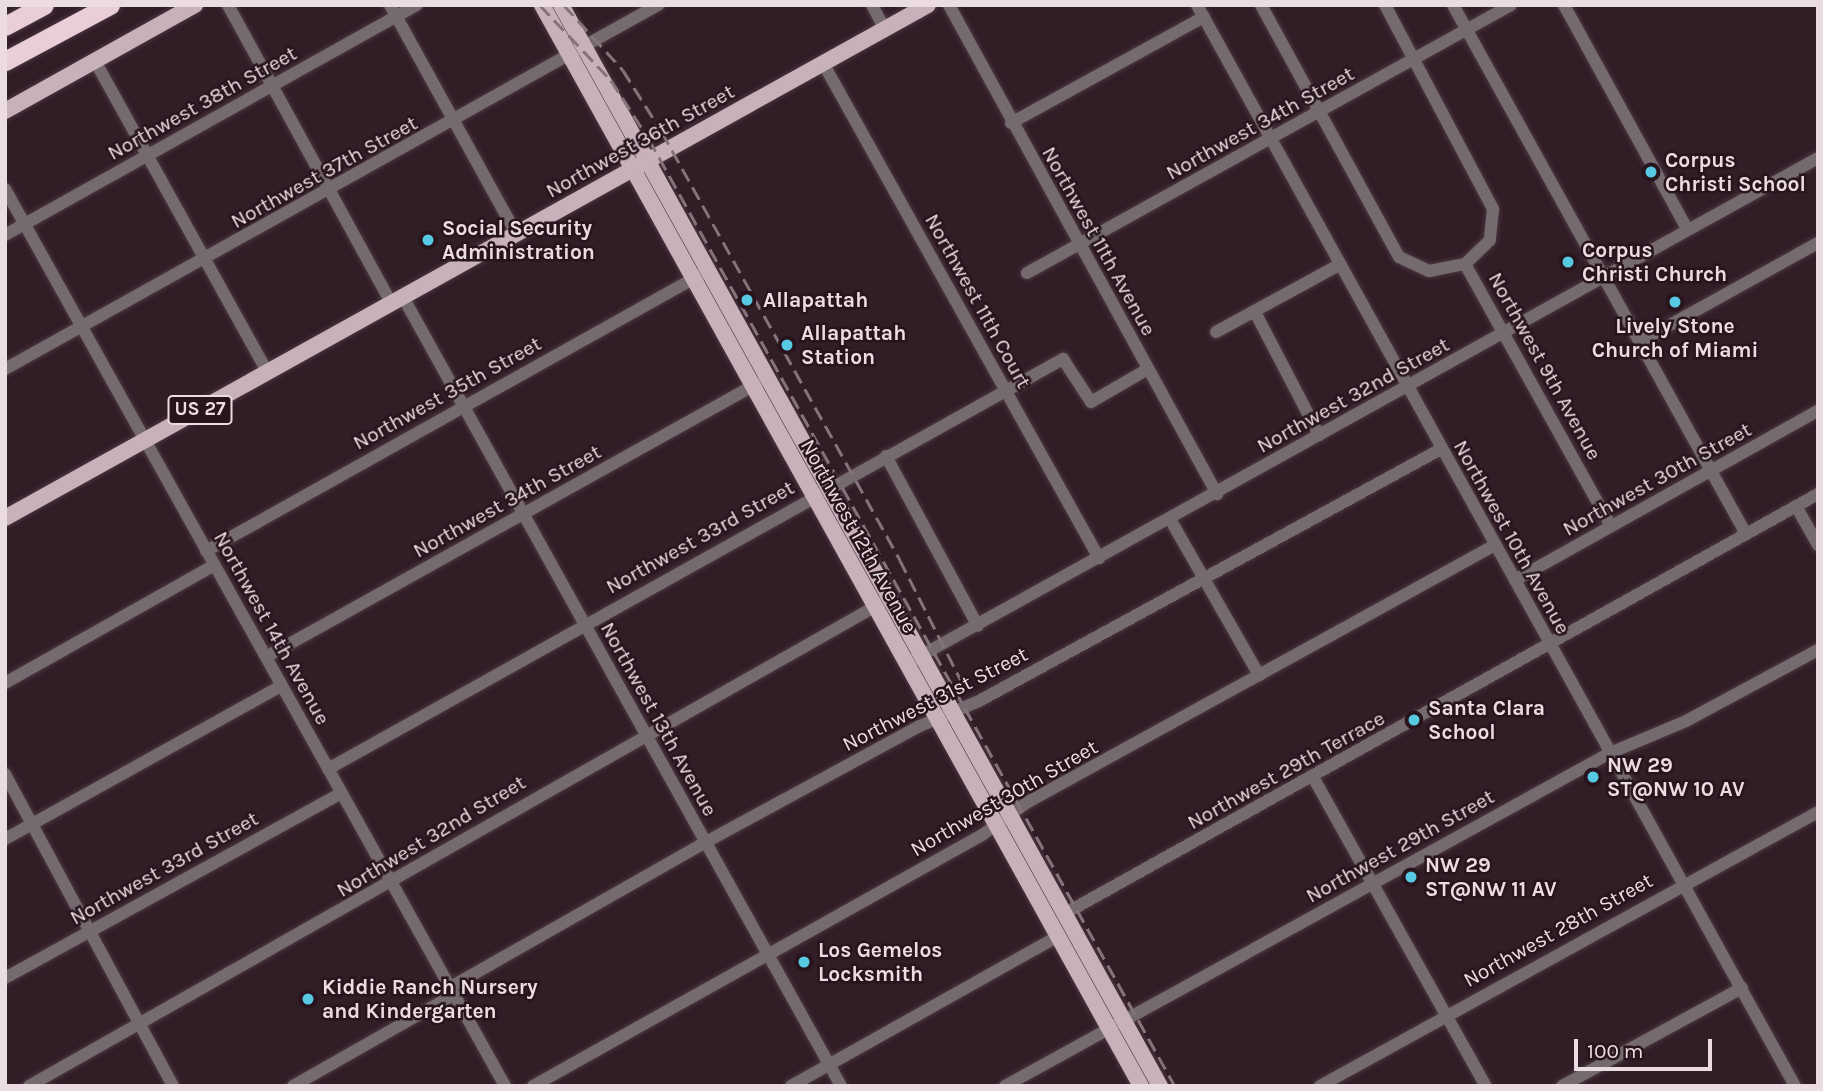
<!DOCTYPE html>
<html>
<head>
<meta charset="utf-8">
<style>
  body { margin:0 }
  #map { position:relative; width:1823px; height:1091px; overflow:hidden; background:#311d26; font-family:Karla,sans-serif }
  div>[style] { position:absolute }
  .roads { filter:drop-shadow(0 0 2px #4b3840) drop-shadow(0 0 2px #4b3840) }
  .minor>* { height:12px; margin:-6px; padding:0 6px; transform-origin:6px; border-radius:6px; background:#756a6f }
  .major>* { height:16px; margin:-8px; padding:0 8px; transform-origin:8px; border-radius:8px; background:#c8b1bb }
  .highway>* { height:19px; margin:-9.5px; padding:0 9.5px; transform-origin:9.5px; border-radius:9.5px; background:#e9cdd9 }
  .rail>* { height:2.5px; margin-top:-1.25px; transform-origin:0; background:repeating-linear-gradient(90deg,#85737b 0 14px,transparent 0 21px) }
  .dots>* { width:19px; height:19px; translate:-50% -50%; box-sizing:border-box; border:4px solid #27141d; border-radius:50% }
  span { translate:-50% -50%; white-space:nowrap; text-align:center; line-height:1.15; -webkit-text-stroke:5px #27141d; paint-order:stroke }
  .shield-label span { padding:2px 5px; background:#27141d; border:2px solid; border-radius:5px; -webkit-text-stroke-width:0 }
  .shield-label { font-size:19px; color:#eadce2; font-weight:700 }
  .street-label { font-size:21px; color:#eadce2 }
  .poi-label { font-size:21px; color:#eadce2; font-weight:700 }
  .left { translate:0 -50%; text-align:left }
  .frame { position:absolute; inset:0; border:7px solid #eadce2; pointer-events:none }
  .scale { position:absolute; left:1574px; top:1039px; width:138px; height:32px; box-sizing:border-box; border:4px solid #eadce2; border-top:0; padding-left:9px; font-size:21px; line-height:24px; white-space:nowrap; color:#eadce2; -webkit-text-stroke:5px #27141d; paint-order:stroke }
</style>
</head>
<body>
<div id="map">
  <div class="roads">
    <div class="minor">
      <div style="left:228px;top:5px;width:340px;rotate:61.3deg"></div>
      <div style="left:390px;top:5px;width:260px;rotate:61.1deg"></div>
      <div style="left:872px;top:5px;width:27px;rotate:62deg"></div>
      <div style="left:949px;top:5px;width:558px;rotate:61.27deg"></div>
      <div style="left:1197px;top:5px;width:1235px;rotate:61.05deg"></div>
      <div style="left:1261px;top:5px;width:287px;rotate:61.3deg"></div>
      <div style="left:1399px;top:257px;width:33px;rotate:25deg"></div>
      <div style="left:1429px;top:271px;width:37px;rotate:-11deg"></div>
      <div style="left:1385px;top:5px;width:231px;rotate:62.1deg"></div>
      <div style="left:1493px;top:209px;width:31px;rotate:96deg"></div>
      <div style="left:1490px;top:240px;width:35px;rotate:136deg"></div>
      <div style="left:1453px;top:5px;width:605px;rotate:61.02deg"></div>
      <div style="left:1564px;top:5px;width:256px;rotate:61.2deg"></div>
      <div style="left:95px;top:61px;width:357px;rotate:61deg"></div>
      <div style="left:823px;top:63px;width:567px;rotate:60.86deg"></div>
      <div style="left:1011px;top:123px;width:220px;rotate:-28.8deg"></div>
      <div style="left:5px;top:189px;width:1027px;rotate:60.86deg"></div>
      <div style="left:5px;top:235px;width:472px;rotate:-29.2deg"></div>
      <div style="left:1465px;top:264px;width:300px;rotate:60.9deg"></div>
      <div style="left:1027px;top:273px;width:553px;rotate:-28.97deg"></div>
      <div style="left:403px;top:297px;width:902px;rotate:60.96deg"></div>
      <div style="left:1255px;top:312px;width:139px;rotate:62.5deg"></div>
      <div style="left:1216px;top:332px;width:140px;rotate:-28.6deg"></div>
      <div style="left:1641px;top:341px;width:202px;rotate:-29deg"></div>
      <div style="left:5px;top:369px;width:748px;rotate:-29.14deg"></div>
      <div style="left:886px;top:456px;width:193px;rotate:61.6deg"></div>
      <div style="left:1796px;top:506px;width:45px;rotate:60.6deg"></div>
      <div style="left:1170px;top:519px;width:180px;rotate:60.3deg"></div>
      <div style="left:206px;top:551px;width:574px;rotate:-29.2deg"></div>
      <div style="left:1515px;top:580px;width:347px;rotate:-29.2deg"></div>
      <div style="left:266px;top:657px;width:563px;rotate:-29.11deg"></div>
      <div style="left:913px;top:660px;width:1035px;rotate:-29.02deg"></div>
      <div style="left:5px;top:683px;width:240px;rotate:-29.4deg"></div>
      <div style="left:328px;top:769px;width:842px;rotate:-29.15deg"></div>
      <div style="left:1063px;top:359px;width:51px;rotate:56.9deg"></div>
      <div style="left:1091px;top:402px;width:66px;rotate:-30.1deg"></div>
      <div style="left:5px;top:774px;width:354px;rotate:61.7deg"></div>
      <div style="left:1313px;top:777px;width:354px;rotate:60.8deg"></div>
      <div style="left:5px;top:839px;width:316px;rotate:-29deg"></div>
      <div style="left:1064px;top:914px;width:863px;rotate:-29.12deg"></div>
      <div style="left:5px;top:978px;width:384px;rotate:-28.8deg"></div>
      <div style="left:449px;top:988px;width:296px;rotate:-29.6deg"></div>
      <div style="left:706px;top:842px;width:243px;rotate:-28.5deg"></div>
      <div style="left:920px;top:726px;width:64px;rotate:-23deg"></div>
      <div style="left:979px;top:701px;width:526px;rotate:-28.61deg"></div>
      <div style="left:29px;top:1086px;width:982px;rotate:-29.54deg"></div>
      <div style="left:293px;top:1086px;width:184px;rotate:-29.6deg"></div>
      <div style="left:533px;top:1086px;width:514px;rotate:-29.21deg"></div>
      <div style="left:982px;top:835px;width:57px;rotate:-35.7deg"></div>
      <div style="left:1028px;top:802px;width:533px;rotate:-28.82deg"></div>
      <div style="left:791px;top:1086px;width:306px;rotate:-29.3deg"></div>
      <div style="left:1005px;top:1086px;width:691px;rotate:-28.83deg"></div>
      <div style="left:1610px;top:753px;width:82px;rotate:-22.8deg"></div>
      <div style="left:1686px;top:721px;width:150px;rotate:-28.3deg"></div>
      <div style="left:1320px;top:1086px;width:568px;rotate:-28.82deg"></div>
      <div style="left:1562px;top:1086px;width:205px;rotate:-28.6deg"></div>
    </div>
    <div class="major">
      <div style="left:542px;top:5px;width:1236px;rotate:61.01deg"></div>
      <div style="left:561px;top:5px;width:1236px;rotate:61.01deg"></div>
      <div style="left:5px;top:111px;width:218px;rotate:-29.2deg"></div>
      <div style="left:5px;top:518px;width:1056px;rotate:-29.07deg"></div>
    </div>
    <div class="highway">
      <div style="left:5px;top:26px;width:44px;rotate:-28.3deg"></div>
      <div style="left:5px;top:61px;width:119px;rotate:-28.1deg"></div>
    </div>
  </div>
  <div class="rail">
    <div style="left:540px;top:5px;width:103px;rotate:46.6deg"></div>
    <div style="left:611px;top:80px;width:70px;rotate:57.2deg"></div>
    <div style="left:649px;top:139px;width:1083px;rotate:60.95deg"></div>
    <div style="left:564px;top:5px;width:88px;rotate:47.8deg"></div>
    <div style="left:623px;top:70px;width:73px;rotate:57.8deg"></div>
    <div style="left:662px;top:132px;width:490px;rotate:60.9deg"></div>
    <div style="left:900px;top:560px;width:141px;rotate:63.1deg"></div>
  </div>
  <div class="dots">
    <div style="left:1651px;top:172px;background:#57c9e3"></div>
    <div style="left:428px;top:240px;background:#57c9e3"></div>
    <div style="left:1568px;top:262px;background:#57c9e3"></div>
    <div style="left:747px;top:300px;background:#57c9e3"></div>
    <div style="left:1675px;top:302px;background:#57c9e3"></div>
    <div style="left:787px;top:345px;background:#57c9e3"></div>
    <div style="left:1414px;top:720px;background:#57c9e3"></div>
    <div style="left:1593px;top:777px;background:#57c9e3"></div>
    <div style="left:1411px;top:877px;background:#57c9e3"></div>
    <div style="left:804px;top:962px;background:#57c9e3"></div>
    <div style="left:308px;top:999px;background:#57c9e3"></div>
  </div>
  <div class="shield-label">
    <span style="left:200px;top:410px">US 27</span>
  </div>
  <div class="street-label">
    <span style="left:202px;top:103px;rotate:-29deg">Northwest 38th Street</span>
    <span style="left:1260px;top:123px;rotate:-29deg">Northwest 34th Street</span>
    <span style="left:640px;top:141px;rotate:-29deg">Northwest 36th Street</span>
    <span style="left:324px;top:172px;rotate:-29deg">Northwest 37th Street</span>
    <span style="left:1099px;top:241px;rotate:61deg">Northwest 11th Avenue</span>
    <span style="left:978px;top:301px;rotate:61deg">Northwest 11th Court</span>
    <span style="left:1545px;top:366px;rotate:61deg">Northwest 9th Avenue</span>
    <span style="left:447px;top:393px;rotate:-29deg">Northwest 35th Street</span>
    <span style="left:1353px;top:395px;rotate:-29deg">Northwest 32nd Street</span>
    <span style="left:1657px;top:479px;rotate:-29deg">Northwest 30th Street</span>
    <span style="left:507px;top:501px;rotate:-29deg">Northwest 34th Street</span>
    <span style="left:859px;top:536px;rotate:61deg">Northwest 12th Avenue</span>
    <span style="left:700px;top:537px;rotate:-29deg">Northwest 33rd Street</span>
    <span style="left:1512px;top:537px;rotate:61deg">Northwest 10th Avenue</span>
    <span style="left:272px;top:628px;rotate:61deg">Northwest 14th Avenue</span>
    <span style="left:935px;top:699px;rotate:-27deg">Northwest 31st Street</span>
    <span style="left:659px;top:719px;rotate:61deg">Northwest 13th Avenue</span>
    <span style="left:1286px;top:770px;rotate:-29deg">Northwest 29th Terrace</span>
    <span style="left:1004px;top:798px;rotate:-30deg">Northwest 30th Street</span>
    <span style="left:431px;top:836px;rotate:-31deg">Northwest 32nd Street</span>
    <span style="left:1400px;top:846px;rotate:-29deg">Northwest 29th Street</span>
    <span style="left:164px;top:868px;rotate:-29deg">Northwest 33rd Street</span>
    <span style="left:1558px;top:930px;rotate:-29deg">Northwest 28th Street</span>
  </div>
  <div class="poi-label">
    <span class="left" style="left:1665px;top:172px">Corpus<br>Christi School</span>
    <span class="left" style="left:442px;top:240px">Social Security<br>Administration</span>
    <span class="left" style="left:1582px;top:262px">Corpus<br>Christi Church</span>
    <span class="left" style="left:763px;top:300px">Allapattah</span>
    <span style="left:1675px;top:338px">Lively Stone<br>Church of Miami</span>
    <span class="left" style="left:801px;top:345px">Allapattah<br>Station</span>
    <span class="left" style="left:1428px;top:720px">Santa Clara<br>School</span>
    <span class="left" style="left:1607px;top:777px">NW 29<br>ST@NW 10 AV</span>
    <span class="left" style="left:1425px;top:877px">NW 29<br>ST@NW 11 AV</span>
    <span class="left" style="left:818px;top:962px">Los Gemelos<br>Locksmith</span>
    <span class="left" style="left:322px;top:999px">Kiddie Ranch Nursery<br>and Kindergarten</span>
  </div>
  <div class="frame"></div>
  <div class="scale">100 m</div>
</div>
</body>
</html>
